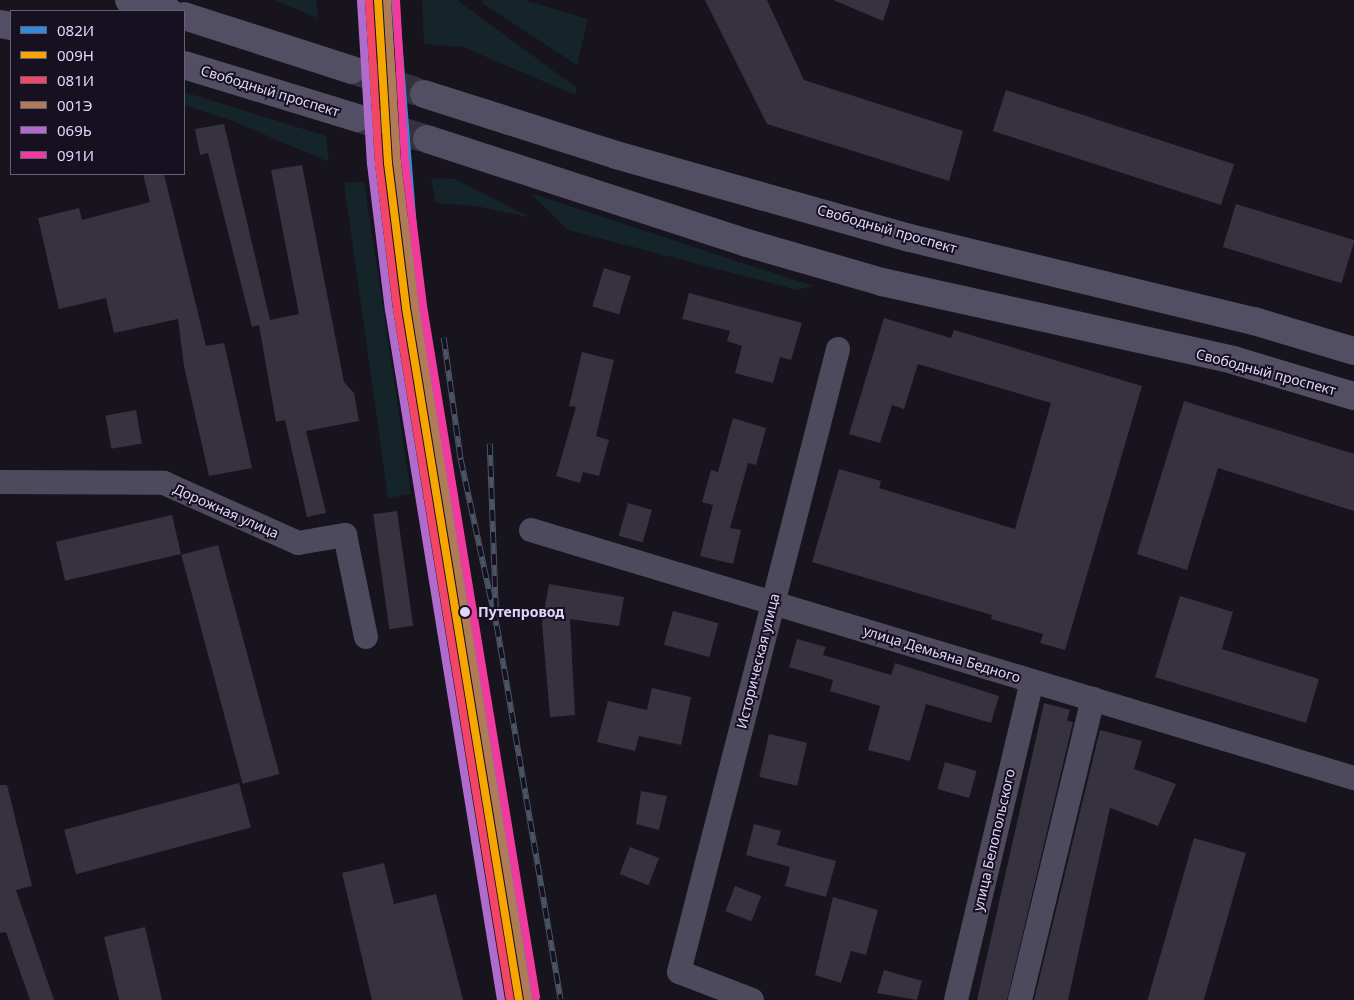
<!DOCTYPE html>
<html>
<head>
<meta charset="utf-8">
<style>
  body { margin:0 }
  #map { position:relative; width:1354px; height:1000px; overflow:hidden; background:#17141d; font-family:"Noto Sans",sans-serif }
  div>[style] { position:absolute }
  .green>* { inset:0; background:#142428 }
  .building>* { inset:0; background:#37323f; transform-origin:0 0 }
  .secondary-tunnel>* { height:28px; margin-top:-14px; transform-origin:0; background:repeating-linear-gradient(90deg,#35313e 0 28px,transparent 0 42px) }
  .street>* { height:24px; margin:-12px; padding:0 12px; transform-origin:12px; border-radius:12px; background:#4e4a5d }
  .secondary>* { height:28px; margin:-14px; padding:0 14px; transform-origin:14px; border-radius:14px; background:#524e63 }
  .rail>* { height:5.5px; margin-top:-2.75px; transform-origin:0; background:repeating-linear-gradient(90deg,#161021 0 11px,#495564 0 22px); box-sizing:border-box; border-block:1px solid #495564 }
  .rail-1>* { height:8px; margin:-4px; padding:0 4px; transform-origin:4px; border-radius:4px; background:#338bd7 }
  .rail-2>* { height:8px; margin:-4px; padding:0 4px; transform-origin:4px; border-radius:4px; background:#f7a600 }
  .rail-3>* { height:8px; margin:-4px; padding:0 4px; transform-origin:4px; border-radius:4px; background:#f34667 }
  .rail-4>* { height:8px; margin:-4px; padding:0 4px; transform-origin:4px; border-radius:4px; background:#b07c57 }
  .rail-5>* { height:8px; margin:-4px; padding:0 4px; transform-origin:4px; border-radius:4px; background:#b06ccc }
  .rail-6>* { height:8px; margin:-4px; padding:0 4px; transform-origin:4px; border-radius:4px; background:#f13a9d }
  .dots>* { width:14px; height:14px; translate:-50% -50%; box-sizing:border-box; border:2px solid #161021; border-radius:50% }
  span { translate:-50% -50%; white-space:nowrap; text-align:center; line-height:1.15; -webkit-text-stroke:4px #161021; paint-order:stroke }
  .street-label { font-size:14px; color:#e0d6fa }
  .stop-label { font-size:14px; color:#e0d6fa; font-weight:700 }
  .left { translate:0 -50%; text-align:left }
  .legend { position:absolute; left:10px; top:10px; width:175px; height:165px; box-sizing:border-box; background:#161021; border:1px solid #675f78; margin:0; padding:6px 9px; list-style:none; font-size:15px; color:#e0d6fa }
  .legend li { display:flex; align-items:center; gap:10px; height:25px }
  .legend b { width:25px; border:1px solid #675f78 }
</style>
</head>
<body>
<div id="map">
  <div class="green">
    <div style="clip-path:polygon(273px 0,316px 0,318px 18px)"></div>
    <div style="clip-path:polygon(422px 0,457px 0,577px 88px,575px 95px,463px 47px,424px 44px)"></div>
    <div style="clip-path:polygon(484px 0,524px 0,588px 19px,577px 65px,482px 3px)"></div>
    <div style="clip-path:polygon(184px 92px,326px 136px,329px 162px,230px 120px,184px 105px)"></div>
    <div style="clip-path:polygon(431px 178px,454px 179px,532px 218px,476px 206px,436px 203px)"></div>
    <div style="clip-path:polygon(364px 181px,411px 494px,388px 498px,344px 183px)"></div>
    <div style="clip-path:polygon(530px 193px,813px 286px,797px 290px,568px 230px)"></div>
  </div>
  <div class="building">
    <div style="clip-path:polygon(705px 0,767px 0,804px 80px,963px 131px,949px 181px,767px 124px)"></div>
    <div style="clip-path:polygon(833px 0,890px 0,883px 21px)"></div>
    <div style="left:1006px;top:90px;width:240px;height:43px;rotate:18deg"></div>
    <div style="clip-path:polygon(224px 124px,270px 320px,299px 314px,271px 170px,302px 165px,344px 382px,354px 393px,359px 421px,306px 431px,326px 513px,307px 517px,285px 420px,276px 422px,259px 325px,252px 327px,208px 153px,200px 155px,195px 129px)"></div>
    <div style="clip-path:polygon(143px 174px,164px 174px,206px 346px,224px 343px,252px 468px,209px 476px,184px 366px,178px 319px,114px 333px,106px 298px,59px 309px,38px 218px,79px 208px,82px 220px,150px 202px)"></div>
    <div style="left:1236px;top:204px;width:124px;height:45px;rotate:17deg"></div>
    <div style="left:604px;top:268px;width:28px;height:40px;rotate:17deg"></div>
    <div style="clip-path:polygon(689px 293px,802px 323px,791px 360px,780px 357px,773px 383px,735px 373px,742px 346px,727px 341px,730px 331px,682px 319px)"></div>
    <div style="clip-path:polygon(884px 318px,951px 338px,954px 330px,1142px 386px,1065px 650px,1040px 643px,1043px 634px,991px 619px,992px 615px,812px 562px,839px 469px,881px 481px,879px 488px,1015px 529px,1051px 403px,918px 364px,904px 409px,892px 405px,880px 443px,849px 434px)"></div>
    <div style="clip-path:polygon(582px 352px,614px 360px,596px 436px,609px 440px,599px 476px,583px 472px,580px 483px,556px 476px,576px 407px,569px 406px)"></div>
    <div style="clip-path:polygon(1184px 401px,1354px 454px,1354px 511px,1218px 468px,1187px 570px,1137px 554px)"></div>
    <div style="left:136px;top:410px;width:34px;height:31px;rotate:80deg"></div>
    <div style="clip-path:polygon(733px 418px,766px 428px,756px 465px,748px 463px,730px 528px,741px 530px,733px 564px,700px 556px,713px 505px,702px 502px,711px 470px,718px 472px)"></div>
    <div style="left:628px;top:503px;width:25px;height:34px;rotate:16deg"></div>
    <div style="left:397px;top:511px;width:116px;height:24px;rotate:82deg"></div>
    <div style="left:172px;top:515px;width:40px;height:119px;rotate:77deg"></div>
    <div style="left:218px;top:545px;width:237px;height:38px;rotate:75deg"></div>
    <div style="clip-path:polygon(549px 584px,624px 597px,619px 626px,570px 619px,575px 715px,550px 717px,542px 623px)"></div>
    <div style="clip-path:polygon(1180px 596px,1233px 612px,1222px 649px,1319px 679px,1306px 723px,1155px 677px)"></div>
    <div style="left:673px;top:611px;width:47px;height:35px;rotate:15deg"></div>
    <div style="clip-path:polygon(797px 639px,826px 647px,823px 655px,891px 675px,895px 663px,999px 696px,991px 723px,926px 704px,910px 761px,868px 750px,880px 706px,830px 691px,833px 680px,789px 667px)"></div>
    <div style="clip-path:polygon(652px 688px,691px 697px,681px 745px,639px 736px,635px 751px,597px 742px,608px 701px,647px 710px)"></div>
    <div style="clip-path:polygon(1044px 703px,1070px 710px,1067px 721px,1073px 722px,1007px 1000px,977px 1000px)"></div>
    <div style="clip-path:polygon(1100px 730px,1142px 741px,1134px 769px,1176px 784px,1158px 826px,1110px 808px,1068px 1000px,1034px 1000px)"></div>
    <div style="left:769px;top:734px;width:39px;height:44px;rotate:13deg"></div>
    <div style="left:945px;top:762px;width:33px;height:28px;rotate:16deg"></div>
    <div style="left:239px;top:783px;width:46px;height:181px;rotate:75deg"></div>
    <div style="clip-path:polygon(0 785px,7px 785px,32px 886px,16px 890px,54px 1000px,30px 1000px,6px 932px,0 933px)"></div>
    <div style="clip-path:polygon(641px 791px,667px 796px,659px 830px,636px 824px)"></div>
    <div style="clip-path:polygon(754px 824px,781px 831px,777px 845px,836px 861px,826px 897px,785px 886px,790px 867px,746px 855px)"></div>
    <div style="left:1194px;top:838px;width:54px;height:169px;rotate:16deg"></div>
    <div style="left:630px;top:847px;width:31px;height:29px;rotate:21deg"></div>
    <div style="clip-path:polygon(384px 863px,394px 904px,436px 894px,463px 1000px,372px 1000px,342px 873px)"></div>
    <div style="left:735px;top:886px;width:28px;height:27px;rotate:21deg"></div>
    <div style="clip-path:polygon(833px 897px,878px 910px,866px 955px,851px 951px,841px 983px,815px 975px)"></div>
    <div style="clip-path:polygon(145px 927px,162px 1000px,119px 1000px,104px 937px)"></div>
    <div style="clip-path:polygon(884px 970px,922px 981px,917px 1000px,877px 993px)"></div>
  </div>
  <div class="secondary-tunnel">
    <div style="left:352px;top:70px;width:76px;rotate:18.4deg"></div>
    <div style="left:357px;top:118px;width:73px;rotate:16.7deg"></div>
  </div>
  <div class="street">
    <div style="left:0;top:482px;width:164px;rotate:0.3deg"></div>
    <div style="left:164px;top:483px;width:147px;rotate:24.1deg"></div>
    <div style="left:298px;top:543px;width:48px;rotate:-9.7deg"></div>
    <div style="left:345px;top:535px;width:104px;rotate:78.4deg"></div>
    <div style="left:531px;top:530px;width:860px;rotate:16.77deg"></div>
    <div style="left:752px;top:1000px;width:78px;rotate:-159deg"></div>
    <div style="left:679px;top:972px;width:643px;rotate:-75.68deg"></div>
    <div style="left:956px;top:1000px;width:328px;rotate:-76.6deg"></div>
    <div style="left:1020px;top:1000px;width:310px;rotate:-76.4deg"></div>
  </div>
  <div class="secondary">
    <div style="left:129px;top:0;width:41px;rotate:15.8deg"></div>
    <div style="left:184px;top:16px;width:176px;rotate:17.8deg"></div>
    <div style="left:0;top:24px;width:11px;rotate:10deg"></div>
    <div style="left:184px;top:65px;width:181px;rotate:17deg"></div>
    <div style="left:424px;top:94px;width:201px;rotate:17.6deg"></div>
    <div style="left:616px;top:155px;width:305px;rotate:15.8deg"></div>
    <div style="left:910px;top:238px;width:354px;rotate:13.6deg"></div>
    <div style="left:1254px;top:321px;width:104px;rotate:16.7deg"></div>
    <div style="left:427px;top:139px;width:336px;rotate:18deg"></div>
    <div style="left:747px;top:243px;width:141px;rotate:16.1deg"></div>
    <div style="left:882px;top:282px;width:360px;rotate:12.5deg"></div>
    <div style="left:1233px;top:360px;width:126px;rotate:16.6deg"></div>
  </div>
  <div class="rail">
    <div style="left:444px;top:338px;width:123px;rotate:82.1deg"></div>
    <div style="left:461px;top:460px;width:170px;rotate:77.8deg"></div>
    <div style="left:497px;top:626px;width:379px;rotate:80.3deg"></div>
    <div style="left:490px;top:444px;width:165px;rotate:87.9deg"></div>
  </div>
  <div class="rail-1">
    <div style="left:395px;top:0;width:304px;rotate:85.5deg"></div>
    <div style="left:419px;top:303px;width:706px;rotate:80.63deg"></div>
  </div>
  <div class="rail-2">
    <div style="left:378px;top:0;width:163px;rotate:86.5deg"></div>
    <div style="left:388px;top:163px;width:146px;rotate:82.9deg"></div>
    <div style="left:406px;top:308px;width:701px;rotate:80.73deg"></div>
  </div>
  <div class="rail-3">
    <div style="left:369px;top:1px;width:163px;rotate:86.5deg"></div>
    <div style="left:379px;top:164px;width:146px;rotate:82.9deg"></div>
    <div style="left:397px;top:309px;width:700px;rotate:80.71deg"></div>
  </div>
  <div class="rail-4">
    <div style="left:387px;top:0;width:162px;rotate:86.5deg"></div>
    <div style="left:397px;top:162px;width:146px;rotate:82.9deg"></div>
    <div style="left:415px;top:307px;width:701px;rotate:80.73deg"></div>
  </div>
  <div class="rail-5">
    <div style="left:361px;top:1px;width:163px;rotate:86.5deg"></div>
    <div style="left:371px;top:164px;width:147px;rotate:83deg"></div>
    <div style="left:389px;top:310px;width:699px;rotate:80.78deg"></div>
  </div>
  <div class="rail-6">
    <div style="left:396px;top:0;width:161px;rotate:86.8deg"></div>
    <div style="left:405px;top:161px;width:146px;rotate:82.9deg"></div>
    <div style="left:423px;top:306px;width:700px;rotate:80.71deg"></div>
  </div>
  <div class="dots">
    <div style="left:465px;top:612px;background:#e0d6fa"></div>
  </div>
  <div class="street-label">
    <span style="left:270px;top:91px;rotate:17deg">Свободный проспект</span>
    <span style="left:887px;top:229px;rotate:16deg">Свободный проспект</span>
    <span style="left:1266px;top:372px;rotate:15deg">Свободный проспект</span>
    <span style="left:226px;top:511px;rotate:24deg">Дорожная улица</span>
    <span style="left:942px;top:654px;rotate:17deg">улица Демьяна Бедного</span>
    <span style="left:758px;top:661px;rotate:-76deg">Историческая улица</span>
    <span style="left:994px;top:840px;rotate:-77deg">улица Белопольского</span>
  </div>
  <div class="stop-label">
    <span class="left" style="left:478px;top:612px">Путепровод</span>
  </div>
  <ul class="legend">
  <li><b style="height:6px;background:#338bd7"></b>082И</li>
  <li><b style="height:6px;background:#f7a600"></b>009Н</li>
  <li><b style="height:6px;background:#f34667"></b>081И</li>
  <li><b style="height:6px;background:#b07c57"></b>001Э</li>
  <li><b style="height:6px;background:#b06ccc"></b>069Ь</li>
  <li><b style="height:6px;background:#f13a9d"></b>091И</li>
  </ul>
</div>
</body>
</html>
